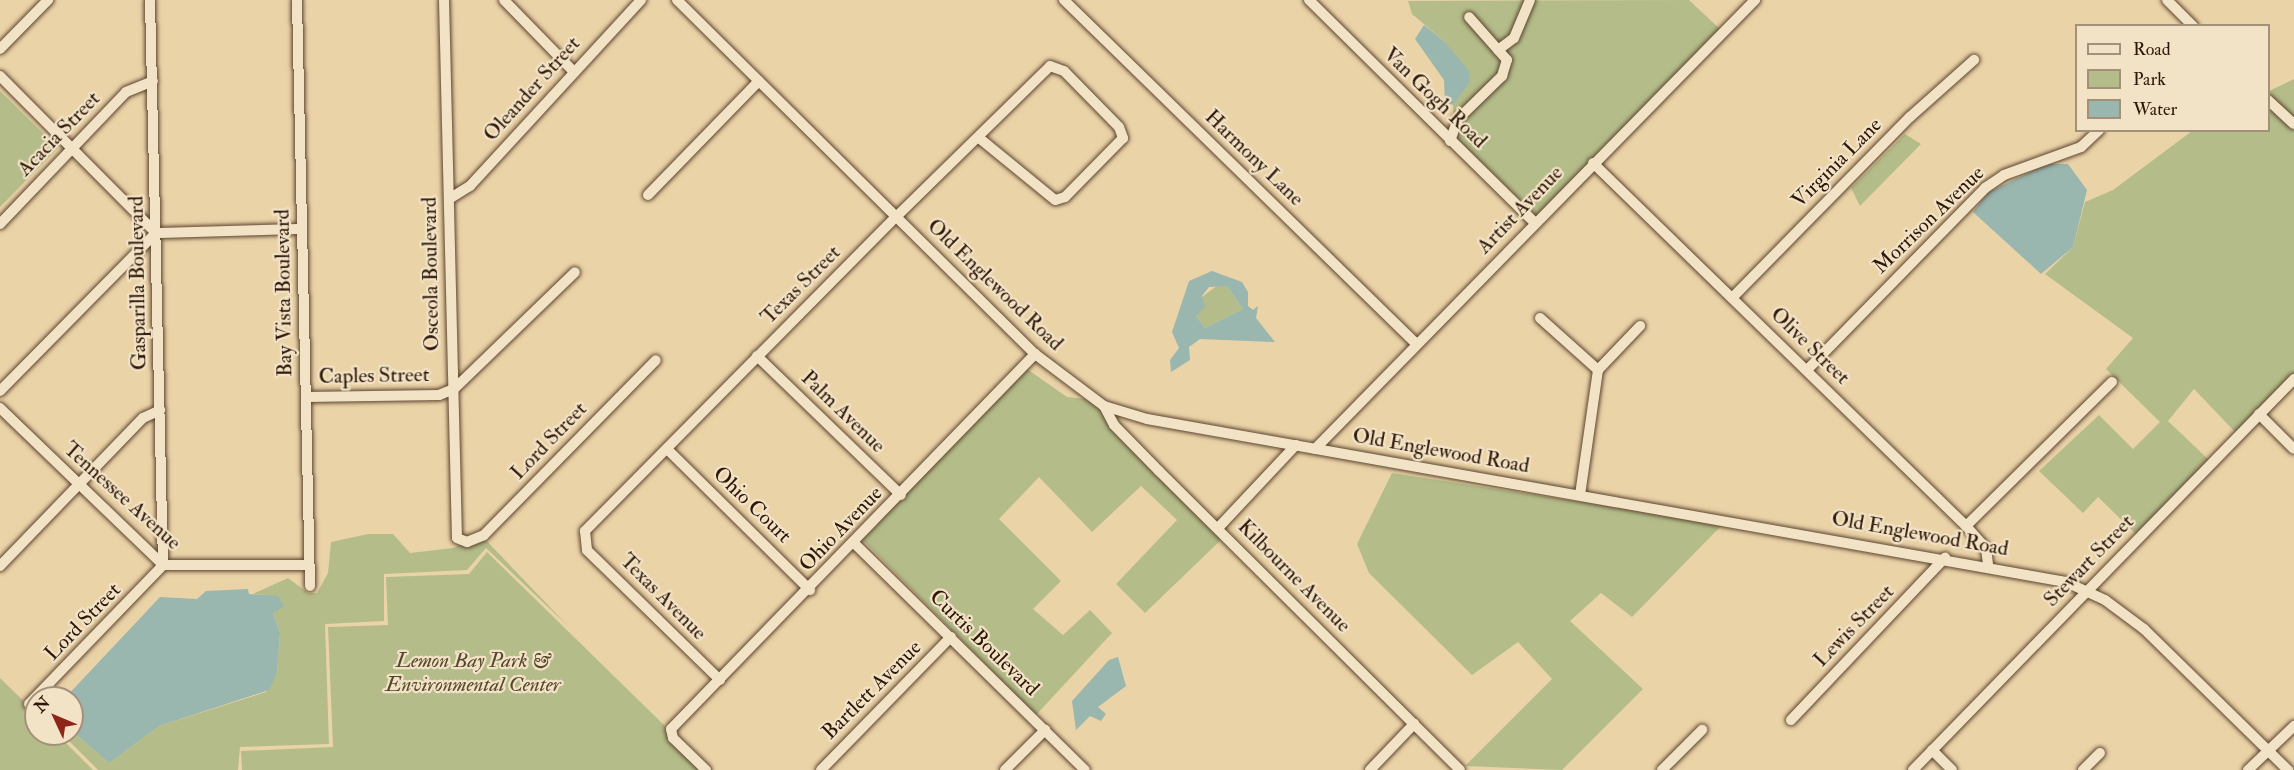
<!DOCTYPE html>
<html>
<head>
<meta charset="utf-8">
<style>
  body { margin:0 }
  #map { position:relative; width:2294px; height:770px; overflow:hidden; background:#ebd3a8; font-family:"IM FELL Double Pica",serif }
  div>[style] { position:absolute }
  .green>* { inset:0; background:#b4bd8a }
  .water>* { inset:0; background:#99b6af }
  .roads { filter:drop-shadow(0 0 2px #5c452f) drop-shadow(0 0 2px #5c452f) }
  .minor>* { height:10px; margin:-5px; padding:0 5px; transform-origin:5px; border-radius:5px; background:#f2e2c6 }
  span { translate:-50% -50%; white-space:nowrap; text-align:center; line-height:1.15; -webkit-text-stroke:4.5px #f2e2c6; paint-order:stroke }
  .street-label { font-size:21px; color:#2c1607 }
  .park-label { font-size:21px; color:#55482e; font-style:italic }
  .legend { position:absolute; left:2075px; top:24px; width:195px; height:108px; box-sizing:border-box; background:#f2e2c6; border:2px solid #a3907a; margin:0; padding:8px 10px; list-style:none; font-size:18px; color:#2c1607 }
  .legend li { display:flex; align-items:center; gap:12px; height:30px }
  .legend b { width:30px; border:2px solid #a3907a }
  .north { position:absolute; left:24px; top:686px; width:60px; height:60px; box-sizing:border-box; background:#f2e2c6; border:2px solid #a3907a; border-radius:50%; rotate:314deg; font-size:16px; font-weight:700; line-height:24px; text-align:center; color:#2c1607 }
  .north::after { content:''; display:block; margin:auto; width:21px; height:27px; background:#8f2418; clip-path:polygon(50% 0,100% 100%,50% 72%,0 100%) }
</style>
</head>
<body>
<div id="map">
  <div class="green">
    <div style="clip-path:polygon(1689px 0,1720px 29px,1542px 221px,1454px 136px,1453px 101px,1470px 82px,1445px 42px,1412px 14px,1408px 1px)"></div>
    <div style="clip-path:polygon(2294px 79px,2294px 373px,2236px 433px,2194px 389px,2168px 421px,2209px 460px,2137px 535px,2098px 497px,2083px 513px,2039px 471px,2099px 415px,2133px 449px,2160px 422px,2106px 369px,2133px 338px,2045px 274px,2073px 247px,2085px 202px,2113px 190px,2192px 131px,2268px 130px,2269px 91px)"></div>
    <div style="clip-path:polygon(0 91px,58px 148px,0 207px)"></div>
    <div style="clip-path:polygon(1905px 134px,1921px 144px,1860px 206px,1851px 188px)"></div>
    <div style="clip-path:polygon(1218px 285px,1227px 286px,1243px 309px,1205px 328px,1196px 316px,1202px 297px)"></div>
    <div style="clip-path:polygon(1027px 369px,1067px 397px,1085px 399px,1102px 410px,1224px 537px,1145px 613px,1116px 584px,1177px 520px,1141px 486px,1092px 532px,1039px 477px,999px 519px,1061px 581px,1033px 609px,1063px 635px,1090px 610px,1112px 633px,1036px 715px,859px 536px)"></div>
    <div style="clip-path:polygon(1392px 473px,1723px 524px,1632px 617px,1601px 593px,1570px 621px,1643px 689px,1562px 770px,1465px 766px,1552px 679px,1518px 642px,1472px 675px,1369px 573px,1357px 544px)"></div>
    <div style="clip-path:polygon(368px 534px,393px 534px,410px 553px,453px 548px,482px 536px,568px 626px,486px 548px,467px 570px,384px 574px,384px 621px,325px 624px,329px 744px,240px 747px,238px 770px,98px 770px,62px 734px,72px 731px,109px 763px,159px 726px,266px 692px,277px 673px,280px 633px,267px 595px,253px 594px,288px 578px,308px 593px,317px 593px,328px 573px,331px 542px)"></div>
    <div style="clip-path:polygon(487px 552px,710px 770px,242px 770px,241px 751px,333px 747px,328px 627px,388px 625px,386px 577px,469px 574px)"></div>
    <div style="clip-path:polygon(0 678px,36px 713px,36px 734px,57px 734px,93px 770px,0 770px)"></div>
  </div>
  <div class="water">
    <div style="clip-path:polygon(1424px 25px,1445px 42px,1469px 71px,1470px 82px,1453px 105px,1445px 102px,1444px 80px,1415px 39px)"></div>
    <div style="clip-path:polygon(2047px 164px,2068px 164px,2087px 190px,2073px 247px,2041px 274px,1973px 212px,1989px 192px)"></div>
    <div style="clip-path:polygon(evenodd,1212px 271px,1242px 282px,1248px 292px,1248px 306px,1253px 310px,1258px 306px,1256px 318px,1275px 342px,1200px 339px,1189px 347px,1190px 360px,1171px 372px,1170px 360px,1179px 348px,1172px 332px,1189px 281px,1212px 271px,1227px 286px,1243px 309px,1205px 328px,1196px 316px,1205px 307px,1202px 296px,1209px 287px,1227px 286px)"></div>
    <div style="clip-path:polygon(248px 589px,249px 594px,278px 596px,284px 606px,273px 613px,280px 633px,277px 673px,269px 690px,159px 726px,109px 763px,72px 731px,72px 698px,65px 698px,160px 597px,197px 599px,206px 591px)"></div>
    <div style="clip-path:polygon(1118px 657px,1126px 686px,1098px 707px,1106px 714px,1101px 721px,1090px 716px,1076px 730px,1072px 701px,1109px 660px)"></div>
  </div>
  <div class="roads">
    <div class="minor">
      <div style="left:297px;top:0;width:586px;rotate:88.73deg"></div>
      <div style="left:444px;top:0;width:538px;rotate:88.62deg"></div>
      <div style="left:457px;top:538px;width:11px;rotate:22deg"></div>
      <div style="left:467px;top:542px;width:18px;rotate:-22deg"></div>
      <div style="left:484px;top:535px;width:245px;rotate:-45.5deg"></div>
      <div style="left:504px;top:0;width:99px;rotate:45.8deg"></div>
      <div style="left:677px;top:0;width:503px;rotate:44.68deg"></div>
      <div style="left:1035px;top:354px;width:86px;rotate:37deg"></div>
      <div style="left:1104px;top:406px;width:45px;rotate:16.8deg"></div>
      <div style="left:1147px;top:419px;width:933px;rotate:10.06deg"></div>
      <div style="left:2066px;top:582px;width:43px;rotate:24.8deg"></div>
      <div style="left:2105px;top:600px;width:49px;rotate:36.6deg"></div>
      <div style="left:2144px;top:629px;width:202px;rotate:44.4deg"></div>
      <div style="left:1064px;top:0;width:493px;rotate:44.3deg"></div>
      <div style="left:1309px;top:0;width:317px;rotate:44.6deg"></div>
      <div style="left:2167px;top:0;width:37px;rotate:45deg"></div>
      <div style="left:0;top:49px;width:69px;rotate:-45.6deg"></div>
      <div style="left:1498px;top:50px;width:20px;rotate:-37deg"></div>
      <div style="left:1514px;top:38px;width:41px;rotate:-67.2deg"></div>
      <div style="left:0;top:76px;width:221px;rotate:45.2deg"></div>
      <div style="left:2268px;top:100px;width:35px;rotate:43deg"></div>
      <div style="left:1450px;top:141px;width:23px;rotate:-70deg"></div>
      <div style="left:1458px;top:119px;width:62px;rotate:-44.3deg"></div>
      <div style="left:1502px;top:76px;width:17px;rotate:-73deg"></div>
      <div style="left:1507px;top:60px;width:57px;rotate:-131.5deg"></div>
      <div style="left:1593px;top:163px;width:520px;rotate:44.22deg"></div>
      <div style="left:1966px;top:526px;width:30px;rotate:48deg"></div>
      <div style="left:1986px;top:548px;width:17px;rotate:83deg"></div>
      <div style="left:648px;top:195px;width:159px;rotate:-45.8deg"></div>
      <div style="left:449px;top:199px;width:25px;rotate:-32deg"></div>
      <div style="left:470px;top:186px;width:253px;rotate:-47.4deg"></div>
      <div style="left:0;top:224px;width:182px;rotate:-46.3deg"></div>
      <div style="left:126px;top:92px;width:29px;rotate:-22deg"></div>
      <div style="left:1732px;top:298px;width:254px;rotate:-45.5deg"></div>
      <div style="left:1910px;top:117px;width:86px;rotate:-41.7deg"></div>
      <div style="left:1540px;top:318px;width:78px;rotate:41.9deg"></div>
      <div style="left:1598px;top:370px;width:126px;rotate:98.2deg"></div>
      <div style="left:757px;top:356px;width:200px;rotate:44deg"></div>
      <div style="left:1598px;top:370px;width:61px;rotate:-46.3deg"></div>
      <div style="left:1807px;top:370px;width:255px;rotate:-45.6deg"></div>
      <div style="left:1985px;top:188px;width:23px;rotate:-34deg"></div>
      <div style="left:2004px;top:175px;width:82px;rotate:-20deg"></div>
      <div style="left:2081px;top:147px;width:25px;rotate:-43deg"></div>
      <div style="left:0;top:391px;width:222px;rotate:-45.4deg"></div>
      <div style="left:156px;top:233px;width:145px;rotate:-1.6deg"></div>
      <div style="left:306px;top:397px;width:133px;rotate:-0.9deg"></div>
      <div style="left:439px;top:395px;width:16px;rotate:-22deg"></div>
      <div style="left:454px;top:389px;width:168px;rotate:-44deg"></div>
      <div style="left:1104px;top:406px;width:21px;rotate:62deg"></div>
      <div style="left:1114px;top:425px;width:64px;rotate:45.6deg"></div>
      <div style="left:1159px;top:471px;width:424px;rotate:44.8deg"></div>
      <div style="left:0;top:408px;width:226px;rotate:43.9deg"></div>
      <div style="left:163px;top:565px;width:146px"></div>
      <div style="left:2259px;top:414px;width:49px;rotate:45deg"></div>
      <div style="left:667px;top:449px;width:201px;rotate:44.6deg"></div>
      <div style="left:1315px;top:449px;width:629px;rotate:-45.58deg"></div>
      <div style="left:1966px;top:526px;width:205px;rotate:-44.6deg"></div>
      <div style="left:1218px;top:528px;width:114px;rotate:-46.8deg"></div>
      <div style="left:855px;top:544px;width:322px;rotate:44.5deg"></div>
      <div style="left:0;top:566px;width:206px;rotate:-46deg"></div>
      <div style="left:143px;top:418px;width:19px;rotate:-25deg"></div>
      <div style="left:720px;top:680px;width:186px;rotate:-135.7deg"></div>
      <div style="left:587px;top:550px;width:19px;rotate:-96deg"></div>
      <div style="left:585px;top:531px;width:443px;rotate:-45.3deg"></div>
      <div style="left:897px;top:216px;width:214px;rotate:-44.4deg"></div>
      <div style="left:1050px;top:66px;width:15px;rotate:20deg"></div>
      <div style="left:1064px;top:71px;width:78px;rotate:45.5deg"></div>
      <div style="left:1119px;top:127px;width:12px;rotate:70deg"></div>
      <div style="left:1123px;top:138px;width:83px;rotate:134.5deg"></div>
      <div style="left:1065px;top:197px;width:10px;rotate:163deg"></div>
      <div style="left:1055px;top:200px;width:99px;rotate:-140.7deg"></div>
      <div style="left:29px;top:704px;width:193px;rotate:-46deg"></div>
      <div style="left:163px;top:565px;width:565px;rotate:-91.32deg"></div>
      <div style="left:1791px;top:720px;width:224px;rotate:-46.5deg"></div>
      <div style="left:1932px;top:750px;width:28px;rotate:45deg"></div>
      <div style="left:706px;top:770px;width:46px;rotate:-135.9deg"></div>
      <div style="left:673px;top:738px;width:9px;rotate:-103deg"></div>
      <div style="left:671px;top:729px;width:523px;rotate:-45.85deg"></div>
      <div style="left:821px;top:770px;width:186px;rotate:-45.7deg"></div>
      <div style="left:1005px;top:770px;width:57px;rotate:-45deg"></div>
      <div style="left:1370px;top:770px;width:64px;rotate:-46.3deg"></div>
      <div style="left:1662px;top:770px;width:57px;rotate:-45deg"></div>
      <div style="left:1913px;top:770px;width:546px;rotate:-45.74deg"></div>
      <div style="left:2083px;top:770px;width:24px;rotate:-45deg"></div>
      <div style="left:2248px;top:770px;width:64px;rotate:-43.7deg"></div>
    </div>
  </div>
  <div class="street-label">
    <span style="left:532px;top:89px;rotate:-48deg">Oleander Street</span>
    <span style="left:1435px;top:98px;rotate:44deg">Van Gogh Road</span>
    <span style="left:59px;top:134px;rotate:-46deg">Acacia Street</span>
    <span style="left:1254px;top:158px;rotate:44deg">Harmony Lane</span>
    <span style="left:1837px;top:163px;rotate:-45deg">Virginia Lane</span>
    <span style="left:1520px;top:210px;rotate:-46deg">Artist Avenue</span>
    <span style="left:1929px;top:220px;rotate:-44deg">Morrison Avenue</span>
    <span style="left:431px;top:274px;rotate:-91deg">Osceola Boulevard</span>
    <span style="left:138px;top:283px;rotate:-91deg">Gasparilla Boulevard</span>
    <span style="left:801px;top:285px;rotate:-45deg">Texas Street</span>
    <span style="left:995px;top:285px;rotate:44deg">Old Englewood Road</span>
    <span style="left:284px;top:293px;rotate:-91deg">Bay Vista Boulevard</span>
    <span style="left:1810px;top:346px;rotate:44deg">Olive Street</span>
    <span style="left:374px;top:376px;rotate:-1deg">Caples Street</span>
    <span style="left:843px;top:412px;rotate:44deg">Palm Avenue</span>
    <span style="left:549px;top:441px;rotate:-46deg">Lord Street</span>
    <span style="left:1441px;top:451px;rotate:10deg">Old Englewood Road</span>
    <span style="left:122px;top:496px;rotate:42deg">Tennessee Avenue</span>
    <span style="left:752px;top:505px;rotate:44deg">Ohio Court</span>
    <span style="left:841px;top:529px;rotate:-46deg">Ohio Avenue</span>
    <span style="left:1920px;top:534px;rotate:10deg">Old Englewood Road</span>
    <span style="left:2089px;top:561px;rotate:-46deg">Stewart Street</span>
    <span style="left:1294px;top:576px;rotate:45deg">Kilbourne Avenue</span>
    <span style="left:663px;top:597px;rotate:45deg">Texas Avenue</span>
    <span style="left:83px;top:622px;rotate:-46deg">Lord Street</span>
    <span style="left:1854px;top:626px;rotate:-46deg">Lewis Street</span>
    <span style="left:984px;top:643px;rotate:44deg">Curtis Boulevard</span>
    <span style="left:872px;top:690px;rotate:-45deg">Bartlett Avenue</span>
  </div>
  <div class="park-label">
    <span style="left:473px;top:673px">Lemon Bay Park &amp;<br>Environmental Center</span>
  </div>
  <ul class="legend">
  <li><b style="height:8px;background:#f2e2c6"></b>Road</li>
  <li><b style="height:16px;background:#b4bd8a"></b>Park</li>
  <li><b style="height:16px;background:#99b6af"></b>Water</li>
  </ul>
  <div class="north">N</div>
</div>
</body>
</html>
